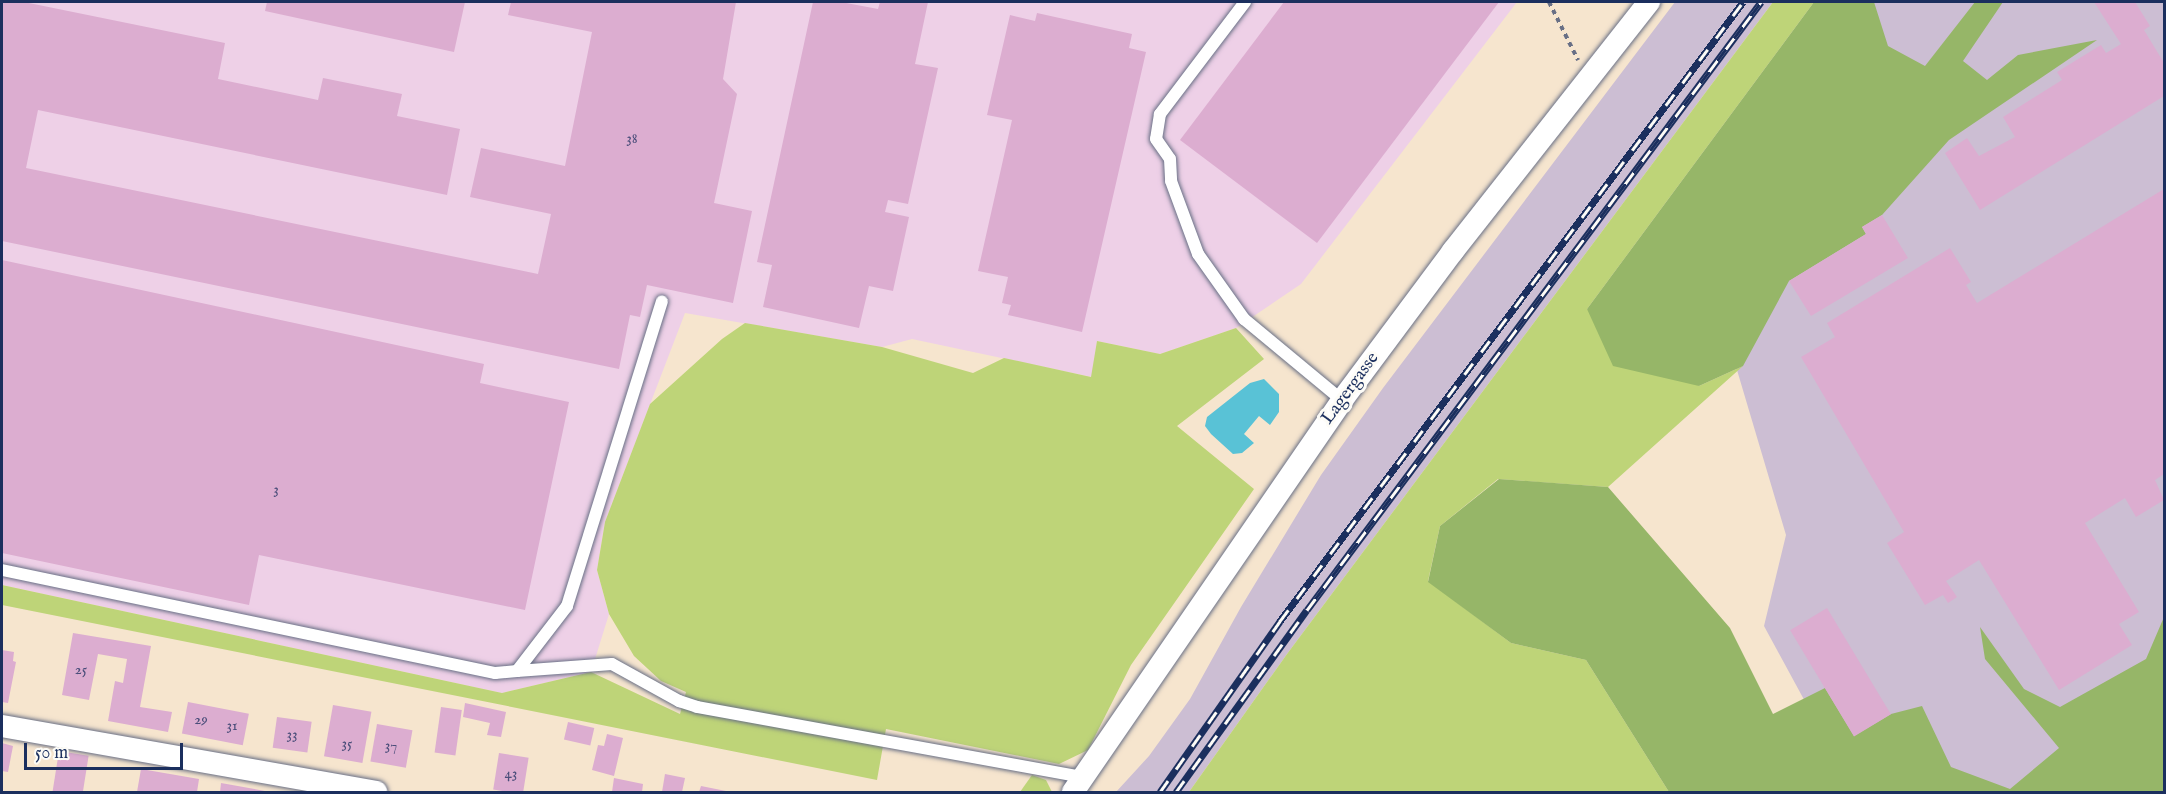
<!DOCTYPE html>
<html>
<head>
<meta charset="utf-8">
<style>
  body { margin:0 }
  #map { position:relative; width:2166px; height:794px; overflow:hidden; background:#f6e5ce; font-family:"IM FELL English",serif }
  div>[style] { position:absolute }
  .built>* { inset:0; background:#eed0e7 }
  .industrial>* { inset:0; background:#ccbed3 }
  .green>* { inset:0; background:#bed478 }
  .forest>* { inset:0; background:#96b668 }
  .water>* { inset:0; background:#59c2d6 }
  .building>* { inset:0; background:#dcadd0; transform-origin:0 0 }
  .path>* { height:4px; margin-top:-2px; transform-origin:0; background:repeating-linear-gradient(90deg,#686f85 0 4.5px,transparent 0 9px) }
  .roads { filter:drop-shadow(0 0 2px #686f85) drop-shadow(0 0 2px #686f85) }
  .lane>* { height:12px; margin:-6px; padding:0 6px; transform-origin:6px; border-radius:6px; background:#fff }
  .street>* { height:22px; margin:-11px; padding:0 11px; transform-origin:11px; border-radius:11px; background:#fff }
  .rail>* { height:7px; margin-top:-3.5px; transform-origin:0; background:repeating-linear-gradient(90deg,#fdfcf7 0 14px,#1b2f5e 0 28px); box-sizing:border-box; border-block:2px solid #1b2f5e }
  span { translate:-50% -50%; white-space:nowrap; text-align:center; line-height:1.15; -webkit-text-stroke:6px #fdfcf7; paint-order:stroke }
  .number-label { font-size:15px; color:#4b4e7a }
  .number-label span { -webkit-text-stroke-width:0 }
  .street-label { font-size:18px; color:#1b2f5e }
  .frame { position:absolute; inset:0; border:3px solid #1b2f5e; pointer-events:none }
  .scale { position:absolute; left:24px; top:743px; width:159px; height:27px; box-sizing:border-box; border:3px solid #1b2f5e; border-top:0; padding-left:8px; font-size:18px; line-height:21px; white-space:nowrap; color:#1b2f5e; -webkit-text-stroke:4px #fdfcf7; paint-order:stroke }
</style>
</head>
<body>
<div id="map">
  <div class="built">
    <div style="clip-path:polygon(2px 2px,1517px 2px,1301px 284px,1236px 328px,1160px 354px,1097px 341px,1092px 377px,912px 339px,882px 347px,685px 313px,605px 522px,597px 570px,609px 614px,591px 672px,502px 693px,2px 585px)"></div>
  </div>
  <div class="industrial">
    <div style="clip-path:polygon(1675px 2px,1773px 2px,1287px 654px,1189px 792px,1116px 792px,1149px 756px,1190px 699px,1241px 607px,1321px 475px,1383px 388px)"></div>
    <div style="clip-path:polygon(1852px 2px,2164px 2px,2164px 737px,2054px 792px,1950px 792px,1833px 753px,1764px 626px,1786px 535px,1726px 333px)"></div>
  </div>
  <div class="green">
    <div style="clip-path:polygon(1773px 2px,1814px 2px,1587px 309px,1699px 386px,1743px 366px,1608px 487px,1498px 479px,1440px 526px,1428px 581px,1511px 643px,1586px 660px,1669px 792px,1189px 792px,1287px 654px)"></div>
    <div style="clip-path:polygon(745px 323px,882px 347px,973px 373px,1004px 358px,1091px 377px,1097px 341px,1160px 354px,1236px 328px,1264px 359px,1177px 426px,1254px 489px,1131px 665px,1088px 750px,1059px 764px,886px 729px,877px 780px,2px 605px,2px 585px,502px 693px,591px 672px,680px 714px,686px 692px,661px 681px,634px 656px,609px 614px,597px 570px,605px 522px,650px 404px,722px 339px)"></div>
    <div style="clip-path:polygon(1032px 775px,1046px 780px,1052px 792px,1020px 792px)"></div>
  </div>
  <div class="forest">
    <div style="clip-path:polygon(1814px 2px,1874px 2px,1888px 46px,1925px 66px,1975px 2px,2003px 2px,1963px 61px,1987px 80px,2018px 55px,2097px 40px,1949px 140px,1882px 215px,1862px 227px,1866px 234px,1789px 281px,1743px 366px,1699px 386px,1613px 366px,1587px 309px)"></div>
    <div style="clip-path:polygon(1499px 479px,1608px 487px,1730px 628px,1773px 714px,1825px 688px,1854px 736px,1891px 714px,1922px 706px,1951px 767px,2010px 789px,2059px 748px,1985px 659px,1980px 627px,2024px 689px,2060px 707px,2146px 659px,2164px 617px,2164px 792px,1669px 792px,1586px 660px,1511px 643px,1428px 582px,1440px 526px)"></div>
  </div>
  <div class="water">
    <div style="clip-path:polygon(1264px 379px,1279px 394px,1279px 412px,1270px 425px,1259px 416px,1244px 434px,1254px 443px,1242px 453px,1233px 454px,1211px 434px,1205px 426px,1207px 417px,1250px 383px)"></div>
  </div>
  <div class="building">
    <div style="clip-path:polygon(2px 2px,24px 2px,225px 43px,218px 79px,318px 100px,323px 78px,402px 94px,397px 116px,460px 129px,447px 195px,38px 110px,26px 168px,538px 274px,551px 214px,470px 197px,481px 148px,565px 166px,592px 32px,508px 15px,511px 2px,736px 2px,723px 79px,737px 94px,714px 203px,752px 211px,733px 303px,647px 285px,640px 317px,630px 315px,619px 369px,2px 241px)"></div>
    <div style="clip-path:polygon(267px 2px,465px 2px,454px 52px,265px 11px)"></div>
    <div style="clip-path:polygon(813px 2px,841px 2px,878px 9px,880px 2px,928px 2px,915px 64px,938px 68px,908px 204px,888px 200px,885px 212px,909px 217px,893px 291px,869px 286px,859px 328px,763px 307px,772px 265px,757px 262px)"></div>
    <div style="clip-path:polygon(1284px 2px,1499px 2px,1317px 243px,1180px 140px)"></div>
    <div style="clip-path:polygon(2094px 2px,2135px 2px,2150px 26px,2144px 30px,2164px 63px,2164px 96px,1980px 210px,1945px 153px,1967px 138px,1979px 156px,2015px 137px,2003px 117px,2062px 80px,2057px 72px,2101px 45px,2106px 53px,2121px 44px)"></div>
    <div style="clip-path:polygon(1037px 13px,1132px 34px,1129px 48px,1146px 52px,1082px 332px,1008px 315px,1011px 305px,1002px 303px,1008px 277px,978px 271px,1012px 120px,987px 115px,1010px 15px,1035px 21px)"></div>
    <div style="clip-path:polygon(2164px 189px,2164px 474px,2155px 480px,2164px 500px,2136px 517px,2125px 498px,2085px 523px,2139px 612px,2119px 624px,2132px 645px,2059px 690px,1979px 560px,1946px 581px,1957px 597px,1948px 603px,1943px 595px,1925px 605px,1887px 543px,1904px 532px,1801px 357px,1835px 337px,1827px 323px,1950px 248px,1971px 282px,1966px 285px,1977px 303px)"></div>
    <div style="clip-path:polygon(1882px 215px,1908px 258px,1811px 316px,1789px 281px,1866px 234px,1862px 227px)"></div>
    <div style="clip-path:polygon(2px 260px,484px 364px,480px 383px,569px 402px,525px 610px,259px 555px,249px 605px,2px 553px)"></div>
    <div style="left:1827px;top:608px;width:124px;height:43px;rotate:59deg"></div>
    <div style="clip-path:polygon(73px 633px,151px 646px,140px 707px,172px 712px,168px 732px,108px 721px,115px 681px,123px 683px,127px 659px,98px 654px,89px 700px,62px 695px)"></div>
    <div style="clip-path:polygon(2px 650px,14px 652px,13px 661px,16px 662px,8px 703px,2px 702px)"></div>
    <div style="left:188px;top:702px;width:62px;height:32px;rotate:11deg"></div>
    <div style="clip-path:polygon(465px 703px,506px 712px,501px 737px,487px 735px,490px 723px,463px 717px)"></div>
    <div style="left:333px;top:705px;width:39px;height:52px;rotate:10deg"></div>
    <div style="left:441px;top:707px;width:21px;height:46px;rotate:8deg"></div>
    <div style="left:277px;top:717px;width:35px;height:31px;rotate:8deg"></div>
    <div style="left:568px;top:722px;width:27px;height:18px;rotate:13deg"></div>
    <div style="left:377px;top:724px;width:36px;height:38px;rotate:10deg"></div>
    <div style="clip-path:polygon(607px 734px,623px 738px,614px 776px,592px 770px,598px 745px,604px 746px)"></div>
    <div style="clip-path:polygon(2px 743px,13px 746px,8px 772px,2px 771px)"></div>
    <div style="left:59px;top:751px;width:30px;height:41px;rotate:9deg"></div>
    <div style="left:499px;top:753px;width:30px;height:37px;rotate:9deg"></div>
    <div style="clip-path:polygon(141px 769px,199px 779px,197px 792px,137px 792px)"></div>
    <div style="clip-path:polygon(665px 774px,685px 778px,682px 792px,662px 792px)"></div>
    <div style="clip-path:polygon(614px 778px,643px 784px,642px 792px,612px 792px)"></div>
    <div style="clip-path:polygon(221px 783px,265px 791px,265px 792px,220px 792px)"></div>
    <div style="clip-path:polygon(701px 786px,726px 791px,726px 792px,699px 792px)"></div>
  </div>
  <div class="path">
    <div style="left:1549px;top:2px;width:65px;rotate:63.4deg"></div>
  </div>
  <div class="roads">
    <div class="lane">
      <div style="left:1245px;top:2px;width:141px;rotate:127.2deg"></div>
      <div style="left:1160px;top:114px;width:25px;rotate:99deg"></div>
      <div style="left:1156px;top:139px;width:24px;rotate:55deg"></div>
      <div style="left:1170px;top:159px;width:22px;rotate:87deg"></div>
      <div style="left:1171px;top:181px;width:78px;rotate:69.7deg"></div>
      <div style="left:1198px;top:254px;width:80px;rotate:54.7deg"></div>
      <div style="left:1244px;top:319px;width:127px;rotate:39.6deg"></div>
      <div style="left:2px;top:570px;width:504px;rotate:11.8deg"></div>
      <div style="left:495px;top:673px;width:22px;rotate:-5deg"></div>
      <div style="left:517px;top:671px;width:82px;rotate:-52.4deg"></div>
      <div style="left:567px;top:606px;width:319px;rotate:-72.7deg"></div>
      <div style="left:517px;top:671px;width:95px;rotate:-4.2deg"></div>
      <div style="left:612px;top:664px;width:77px;rotate:28.9deg"></div>
      <div style="left:679px;top:701px;width:19px;rotate:18deg"></div>
      <div style="left:697px;top:707px;width:392px;rotate:10.3deg"></div>
    </div>
    <div class="street">
      <div style="left:2px;top:726px;width:380px;rotate:10deg"></div>
      <div style="left:1073px;top:792px;width:475px;rotate:-55.5deg"></div>
      <div style="left:1342px;top:400px;width:186px;rotate:-53.3deg"></div>
      <div style="left:1453px;top:251px;width:317px;rotate:-51.8deg"></div>
    </div>
  </div>
  <div class="rail">
    <div style="left:1160px;top:792px;width:209px;rotate:-54.9deg"></div>
    <div style="left:1280px;top:621px;width:773px;rotate:-53.2deg"></div>
    <div style="left:1176px;top:792px;width:224px;rotate:-54.3deg"></div>
    <div style="left:1307px;top:610px;width:759px;rotate:-53.25deg"></div>
  </div>
  <div class="number-label">
    <span style="left:632px;top:139px">38</span>
    <span style="left:276px;top:490px">3</span>
    <span style="left:81px;top:670px">25</span>
    <span style="left:201px;top:720px">29</span>
    <span style="left:232px;top:726px">31</span>
    <span style="left:292px;top:735px">33</span>
    <span style="left:347px;top:744px">35</span>
    <span style="left:391px;top:746px">37</span>
    <span style="left:511px;top:774px">43</span>
  </div>
  <div class="street-label">
    <span style="left:1351px;top:389px;rotate:-54deg">Lagergasse</span>
  </div>
  <div class="frame"></div>
  <div class="scale">50 m</div>
</div>
</body>
</html>
